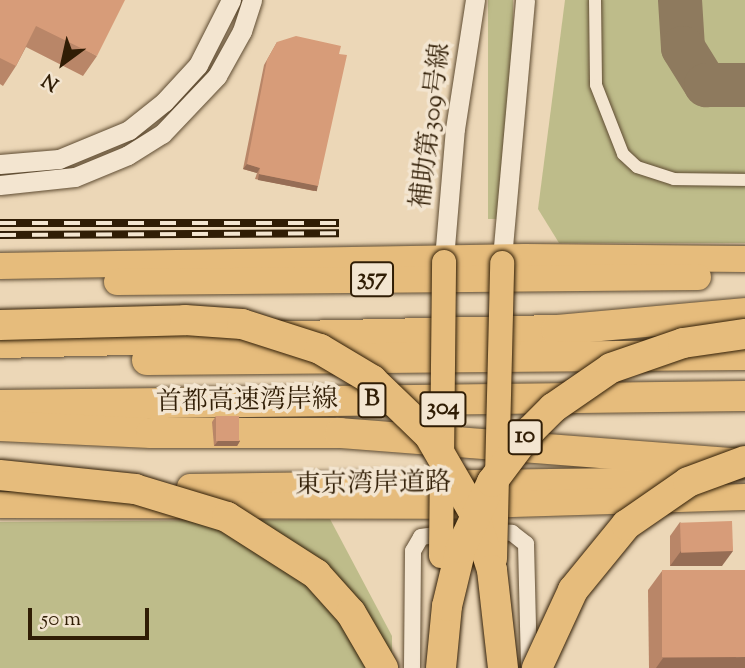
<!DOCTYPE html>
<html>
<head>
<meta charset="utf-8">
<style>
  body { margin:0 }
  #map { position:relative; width:745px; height:668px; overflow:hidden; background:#ecd7b7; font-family:"Sorts Mill Goudy","Noto Serif JP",serif }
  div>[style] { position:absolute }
  .green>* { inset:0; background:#bebc8a; transform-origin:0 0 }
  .taxiway>* { height:44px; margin:-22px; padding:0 22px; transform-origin:22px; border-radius:22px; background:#8e7a5e }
  .roads { filter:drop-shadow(0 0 2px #5f4c32) drop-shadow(0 0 2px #5f4c32) }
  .pedestrian>* { height:12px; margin:-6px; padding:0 6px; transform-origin:6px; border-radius:6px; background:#f3e5d0 }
  .minor>* { height:16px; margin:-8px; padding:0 8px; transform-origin:8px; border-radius:8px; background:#f3e5d0 }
  .tertiary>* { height:19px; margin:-9.5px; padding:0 9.5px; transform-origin:9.5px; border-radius:9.5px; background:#f3e5d0 }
  .trunk>* { height:26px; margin:-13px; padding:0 13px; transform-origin:13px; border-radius:13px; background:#e6bc7c }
  .motorway>* { height:30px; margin:-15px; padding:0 15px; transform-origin:15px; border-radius:15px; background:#e6bc7c }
  .rail>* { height:8px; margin-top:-4px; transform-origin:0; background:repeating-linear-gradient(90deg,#f3e5d0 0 16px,#301d05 0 32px); box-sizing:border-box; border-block:2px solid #301d05 }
  .bridges { filter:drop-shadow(0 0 2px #301d05) drop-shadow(0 0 2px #301d05) }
  .primary-bridge>* { height:24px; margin:-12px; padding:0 12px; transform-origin:12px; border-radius:12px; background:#e6bc7c }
  .motorway-bridge>* { height:30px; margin:-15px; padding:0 15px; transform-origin:15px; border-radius:15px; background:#e6bc7c }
  .wall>* { inset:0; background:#b98668 }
  .shaded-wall>* { inset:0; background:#966d55; transform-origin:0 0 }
  .building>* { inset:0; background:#d79c79; transform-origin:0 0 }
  span { translate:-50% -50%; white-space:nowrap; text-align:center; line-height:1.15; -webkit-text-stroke:7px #f3e5d0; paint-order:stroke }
  .shield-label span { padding:2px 5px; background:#f3e5d0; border:2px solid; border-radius:5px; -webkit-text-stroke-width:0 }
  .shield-label { font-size:24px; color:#301d05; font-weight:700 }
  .street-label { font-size:26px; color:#301d05 }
  .north { position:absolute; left:28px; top:28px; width:70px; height:70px; -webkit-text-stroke:5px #f3e5d0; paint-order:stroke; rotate:213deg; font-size:19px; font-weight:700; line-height:28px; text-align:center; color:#301d05 }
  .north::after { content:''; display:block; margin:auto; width:24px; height:32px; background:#301d05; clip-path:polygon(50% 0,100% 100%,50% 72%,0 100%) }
  .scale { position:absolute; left:28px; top:608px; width:121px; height:32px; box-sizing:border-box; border:4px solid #301d05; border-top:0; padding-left:9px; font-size:21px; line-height:24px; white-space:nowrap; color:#301d05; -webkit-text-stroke:5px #f3e5d0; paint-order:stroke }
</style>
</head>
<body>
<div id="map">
  <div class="green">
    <div style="left:488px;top:0;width:25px;height:219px"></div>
    <div style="clip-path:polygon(565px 0,745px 0,745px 243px,559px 243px,538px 209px)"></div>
    <div style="clip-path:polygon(330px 519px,392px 636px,392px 668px,0 668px,0 522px)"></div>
  </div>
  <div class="taxiway">
    <div style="left:680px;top:0;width:48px;rotate:86.4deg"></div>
    <div style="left:683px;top:48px;width:44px;rotate:58.1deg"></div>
    <div style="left:706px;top:85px;width:39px"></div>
  </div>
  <div class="roads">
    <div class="pedestrian">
      <div style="left:595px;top:0;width:85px;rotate:89.3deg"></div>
      <div style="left:596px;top:85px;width:74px;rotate:68.6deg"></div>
      <div style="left:623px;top:154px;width:19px;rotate:43deg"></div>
      <div style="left:637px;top:167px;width:39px;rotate:18deg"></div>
      <div style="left:674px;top:179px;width:71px;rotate:0.8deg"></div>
    </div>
    <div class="minor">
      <div style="left:489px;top:532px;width:23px;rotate:2deg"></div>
      <div style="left:512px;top:533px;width:18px;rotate:38deg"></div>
      <div style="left:526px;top:544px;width:124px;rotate:88.6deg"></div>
      <div style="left:412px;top:668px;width:117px;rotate:-89.5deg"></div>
      <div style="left:413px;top:551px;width:16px;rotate:-60deg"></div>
      <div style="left:421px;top:537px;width:28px;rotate:-8deg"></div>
    </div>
    <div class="tertiary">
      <div style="left:0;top:164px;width:59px;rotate:-4.8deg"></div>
      <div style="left:59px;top:159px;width:76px;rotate:-22.5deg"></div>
      <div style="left:129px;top:130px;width:45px;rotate:-38.7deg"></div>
      <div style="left:164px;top:102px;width:50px;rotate:-47.4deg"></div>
      <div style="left:198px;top:65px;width:73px;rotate:-63.1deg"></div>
      <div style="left:0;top:185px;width:75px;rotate:-6.1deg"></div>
      <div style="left:75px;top:177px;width:57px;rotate:-22.5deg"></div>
      <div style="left:128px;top:155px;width:40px;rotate:-32deg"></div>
      <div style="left:162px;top:134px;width:80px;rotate:-46.5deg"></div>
      <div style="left:217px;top:76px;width:51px;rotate:-60.9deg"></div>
      <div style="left:242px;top:31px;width:33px;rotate:-72deg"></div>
      <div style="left:502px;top:258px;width:259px;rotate:-84.9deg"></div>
      <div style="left:444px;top:259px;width:130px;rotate:-85.2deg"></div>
      <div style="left:455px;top:129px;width:131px;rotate:-81.2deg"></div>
    </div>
    <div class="trunk">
      <div style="left:0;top:266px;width:525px;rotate:-0.98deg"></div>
      <div style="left:525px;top:257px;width:220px;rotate:0.5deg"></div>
      <div style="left:117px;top:282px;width:581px;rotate:-0.49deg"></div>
      <div style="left:190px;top:487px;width:508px;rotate:-0.79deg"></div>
      <div style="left:0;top:505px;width:442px;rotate:0.1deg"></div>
      <div style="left:442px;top:506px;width:303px;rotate:-1.7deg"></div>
    </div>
    <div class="motorway">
      <div style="left:0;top:343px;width:556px;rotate:-1.34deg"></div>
      <div style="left:556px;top:330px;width:190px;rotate:-5.1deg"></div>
      <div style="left:147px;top:360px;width:598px;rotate:-0.48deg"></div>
      <div style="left:0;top:405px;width:745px;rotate:-0.69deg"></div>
      <div style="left:0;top:426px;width:151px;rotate:2.7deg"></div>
      <div style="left:151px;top:433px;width:189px"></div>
      <div style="left:340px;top:433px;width:402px;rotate:4.4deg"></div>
    </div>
  </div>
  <div class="rail">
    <div style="left:0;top:223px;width:339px"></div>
    <div style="left:0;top:235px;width:339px;rotate:-0.3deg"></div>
  </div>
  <div class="bridges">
    <div class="primary-bridge">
      <div style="left:441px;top:556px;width:294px;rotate:-89.4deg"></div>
      <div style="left:495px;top:559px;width:296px;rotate:-88.6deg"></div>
    </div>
    <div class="motorway-bridge">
      <div style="left:0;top:325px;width:185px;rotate:-1.5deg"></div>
      <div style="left:185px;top:320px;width:57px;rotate:4deg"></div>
      <div style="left:242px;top:324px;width:82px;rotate:17.8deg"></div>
      <div style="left:320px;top:349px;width:61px;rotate:30.8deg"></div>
      <div style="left:372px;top:380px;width:79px;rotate:44deg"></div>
      <div style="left:429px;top:435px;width:88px;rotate:59.9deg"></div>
      <div style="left:473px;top:511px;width:62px;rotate:72.1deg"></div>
      <div style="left:492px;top:570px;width:99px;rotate:83.6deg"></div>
      <div style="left:0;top:475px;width:136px;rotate:5.9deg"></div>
      <div style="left:135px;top:489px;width:96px;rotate:16.9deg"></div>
      <div style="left:227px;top:517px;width:106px;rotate:32.6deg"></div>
      <div style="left:316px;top:574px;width:52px;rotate:48.1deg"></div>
      <div style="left:351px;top:613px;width:64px;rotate:59.8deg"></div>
      <div style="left:441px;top:668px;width:62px;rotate:-84.5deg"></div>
      <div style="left:447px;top:606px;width:60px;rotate:-76.4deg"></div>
      <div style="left:461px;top:548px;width:73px;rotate:-64.8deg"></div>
      <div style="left:492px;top:482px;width:65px;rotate:-53.1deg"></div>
      <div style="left:531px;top:430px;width:31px;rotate:-45deg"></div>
      <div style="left:553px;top:408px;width:70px;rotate:-34.6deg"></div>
      <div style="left:611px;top:368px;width:76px;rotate:-19.1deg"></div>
      <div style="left:683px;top:343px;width:63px;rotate:-8.3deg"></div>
      <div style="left:537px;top:668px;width:86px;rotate:-65.2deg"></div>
      <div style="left:573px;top:590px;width:84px;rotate:-50.8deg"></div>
      <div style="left:626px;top:525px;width:75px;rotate:-34.7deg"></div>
      <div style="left:688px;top:482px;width:61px;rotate:-20.2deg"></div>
    </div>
  </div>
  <div class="wall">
    <div style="clip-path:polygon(0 0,97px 56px,83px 76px,26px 47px,16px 66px,3px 86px,0 84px)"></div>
    <div style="clip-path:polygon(277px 42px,339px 54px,318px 186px,314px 191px,255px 179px,257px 173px,243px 169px,264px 65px)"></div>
    <div style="clip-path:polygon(216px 416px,240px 441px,237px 446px,214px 446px,212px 422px)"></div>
    <div style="clip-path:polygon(680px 522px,722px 566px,670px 566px,670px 536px)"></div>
    <div style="clip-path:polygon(662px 571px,745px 668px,649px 668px,648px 590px)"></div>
  </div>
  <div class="shaded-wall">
    <div style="clip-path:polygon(247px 164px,260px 168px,257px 173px,243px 169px)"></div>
    <div style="left:259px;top:174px;width:60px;height:6px;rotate:11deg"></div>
    <div style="clip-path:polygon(218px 441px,240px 441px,237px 446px,214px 446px)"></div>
    <div style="clip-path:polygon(681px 551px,733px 551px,722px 566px,670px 566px)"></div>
    <div style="clip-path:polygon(745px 657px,745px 668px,656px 668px,663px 658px)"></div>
  </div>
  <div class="building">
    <div style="clip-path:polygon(0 0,125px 0,97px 56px,36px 26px,16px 66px,0 58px)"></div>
    <div style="clip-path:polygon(296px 36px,341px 46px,339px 54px,347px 55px,318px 186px,259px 174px,260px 168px,247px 164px,267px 60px,277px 42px)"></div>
    <div style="left:216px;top:416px;width:23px;height:25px"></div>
    <div style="left:732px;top:521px;width:30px;height:52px;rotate:88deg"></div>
    <div style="left:745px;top:570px;width:87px;height:83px;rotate:90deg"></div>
  </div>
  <div class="shield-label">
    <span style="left:372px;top:279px">357</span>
    <span style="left:372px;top:400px">B</span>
    <span style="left:443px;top:409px">304</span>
    <span style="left:525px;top:437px">10</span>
  </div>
  <div class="street-label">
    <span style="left:432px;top:126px;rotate:-83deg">補助第309号線</span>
    <span style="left:247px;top:402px;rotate:-1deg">首都高速湾岸線</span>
    <span style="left:373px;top:485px;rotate:-1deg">東京湾岸道路</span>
  </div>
  <div class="north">N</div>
  <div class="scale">50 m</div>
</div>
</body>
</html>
